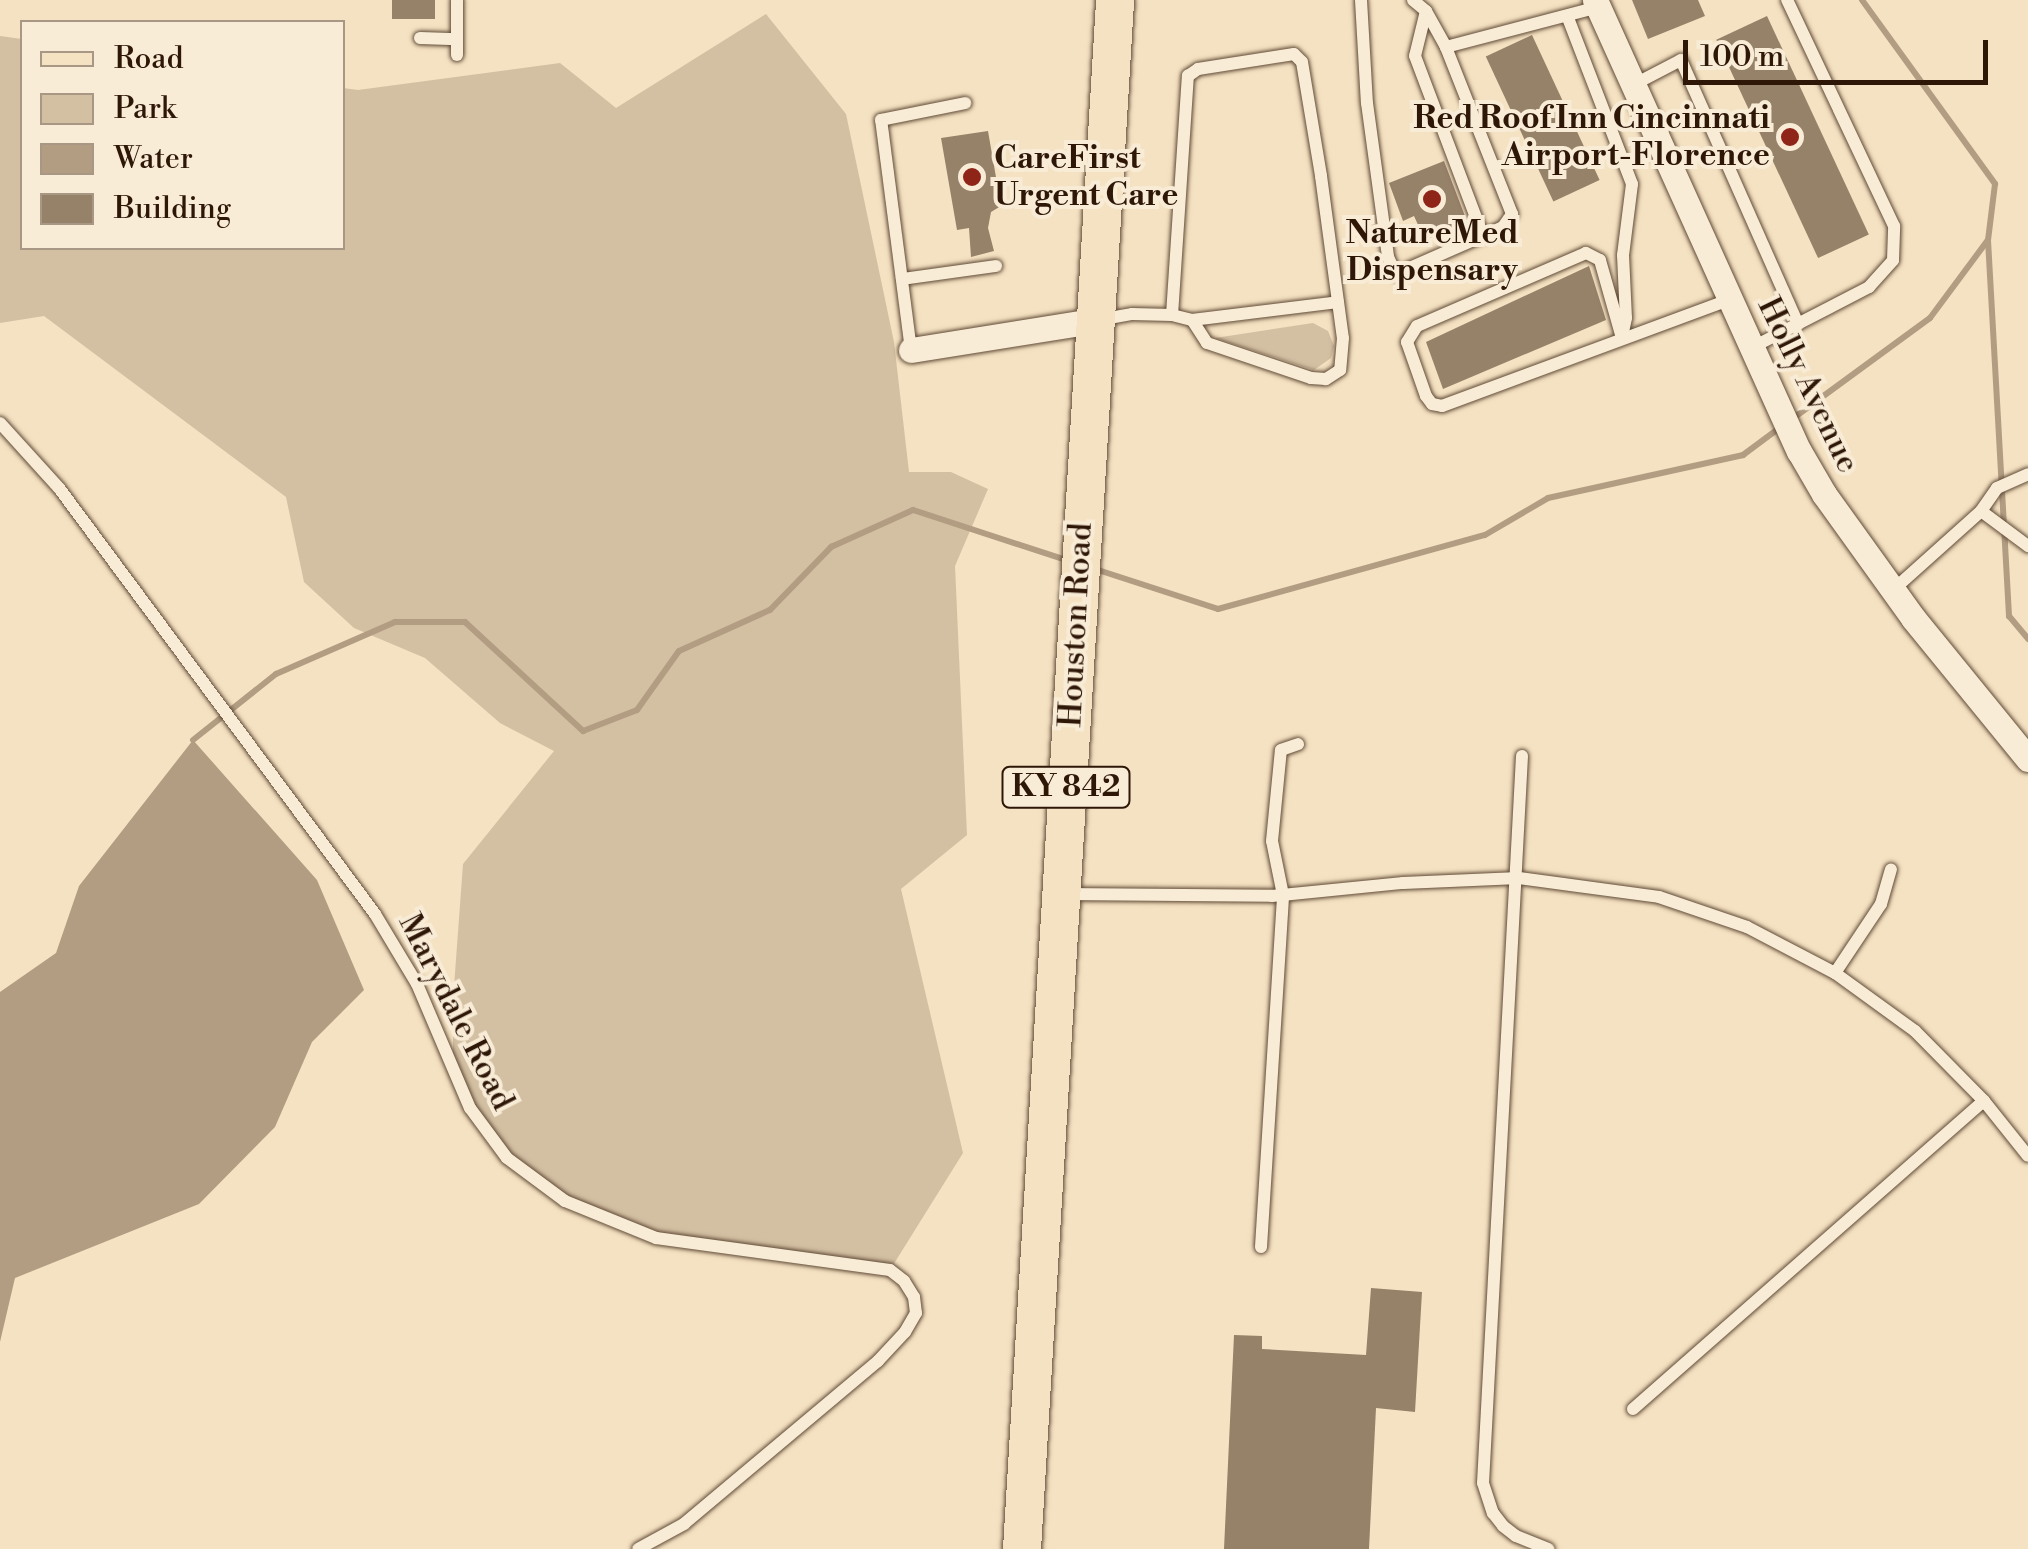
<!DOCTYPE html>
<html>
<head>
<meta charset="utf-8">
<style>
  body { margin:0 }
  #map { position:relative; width:2028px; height:1549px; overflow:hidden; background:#f5e2c2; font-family:"Libre Bodoni",serif }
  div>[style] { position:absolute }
  .green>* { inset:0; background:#d3bfa2 }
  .water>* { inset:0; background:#b29d83 }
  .stream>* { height:6px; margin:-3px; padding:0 3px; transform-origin:3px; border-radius:3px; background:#b29d83 }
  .building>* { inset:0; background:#968169; transform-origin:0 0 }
  .roads { filter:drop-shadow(0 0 2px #604a36) drop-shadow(0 0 2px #604a36) }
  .lane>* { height:12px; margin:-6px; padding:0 6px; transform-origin:6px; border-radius:6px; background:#f8ecd7 }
  .street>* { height:25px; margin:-12.5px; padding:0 12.5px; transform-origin:12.5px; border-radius:12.5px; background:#f8ecd7 }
  .primary>* { height:38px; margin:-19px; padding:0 19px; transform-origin:19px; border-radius:19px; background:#f5e2c2 }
  .dots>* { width:28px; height:28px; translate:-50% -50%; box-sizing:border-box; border:5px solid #f8ecd7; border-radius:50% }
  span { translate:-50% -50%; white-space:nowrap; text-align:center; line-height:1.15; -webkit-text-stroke:8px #f8ecd7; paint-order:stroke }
  .shield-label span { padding:2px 8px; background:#f8ecd7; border:2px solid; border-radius:8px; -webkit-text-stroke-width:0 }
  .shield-label { font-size:30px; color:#2f1708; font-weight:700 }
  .poi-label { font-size:32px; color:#2f1708; font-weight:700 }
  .right { translate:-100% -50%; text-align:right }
  .left { translate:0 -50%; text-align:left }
  .street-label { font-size:32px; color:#2f1708 }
  .legend { position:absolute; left:20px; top:20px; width:325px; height:230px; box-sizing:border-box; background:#f8ecd7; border:2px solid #a89784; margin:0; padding:12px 18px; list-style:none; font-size:30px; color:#2f1708 }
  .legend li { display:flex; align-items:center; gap:20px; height:50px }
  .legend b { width:50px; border:2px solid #a89784 }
  .scale { position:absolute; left:1683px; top:40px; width:305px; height:45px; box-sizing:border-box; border:5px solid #2f1708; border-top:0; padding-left:12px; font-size:30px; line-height:35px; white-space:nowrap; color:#2f1708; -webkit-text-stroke:8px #f8ecd7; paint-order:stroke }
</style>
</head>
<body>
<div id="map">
  <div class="green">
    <div style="clip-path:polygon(766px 14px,846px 114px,894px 342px,909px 472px,951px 472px,988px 489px,955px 566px,967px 835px,901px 889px,963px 1153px,890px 1270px,718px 1248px,599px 1218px,507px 1158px,453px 1073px,453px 1000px,463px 864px,554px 751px,500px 723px,425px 658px,354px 628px,304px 582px,286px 497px,44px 316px,0 323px,0 36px,22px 39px,22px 248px,342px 248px,343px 88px,358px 90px,560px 63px,616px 108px)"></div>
    <div style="clip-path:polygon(1313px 323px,1328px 331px,1334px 346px,1331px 358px,1314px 370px,1215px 338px)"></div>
  </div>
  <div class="water">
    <div style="clip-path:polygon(193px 740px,317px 880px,364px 990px,312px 1042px,275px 1127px,199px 1204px,15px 1278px,0 1342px,0 992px,56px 953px,79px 886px)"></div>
  </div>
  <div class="stream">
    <div style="left:1862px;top:0;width:227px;rotate:54.1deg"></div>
    <div style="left:1995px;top:184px;width:56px;rotate:97.1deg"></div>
    <div style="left:1988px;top:240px;width:377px;rotate:86.8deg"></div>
    <div style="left:2009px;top:616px;width:30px;rotate:50deg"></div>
    <div style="left:1792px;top:419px;width:171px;rotate:-36.2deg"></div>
    <div style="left:1930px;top:318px;width:97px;rotate:-53.4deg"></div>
    <div style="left:1095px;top:569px;width:129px;rotate:18deg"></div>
    <div style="left:1218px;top:609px;width:277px;rotate:-15.5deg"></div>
    <div style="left:1485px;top:535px;width:73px;rotate:-30.4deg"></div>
    <div style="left:1548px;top:498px;width:200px;rotate:-12.4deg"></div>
    <div style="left:1743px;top:455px;width:49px;rotate:-36.6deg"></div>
    <div style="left:193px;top:740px;width:106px;rotate:-38.5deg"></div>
    <div style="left:276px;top:674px;width:130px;rotate:-23.6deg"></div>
    <div style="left:395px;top:622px;width:70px"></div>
    <div style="left:465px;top:622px;width:161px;rotate:42.7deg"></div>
    <div style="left:583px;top:731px;width:58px;rotate:-21.3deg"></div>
    <div style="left:637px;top:710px;width:72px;rotate:-54.6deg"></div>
    <div style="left:679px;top:651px;width:100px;rotate:-24.3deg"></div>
    <div style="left:770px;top:610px;width:88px;rotate:-45.9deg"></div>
    <div style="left:831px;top:547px;width:90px;rotate:-24.3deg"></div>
    <div style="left:913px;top:510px;width:164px;rotate:18.1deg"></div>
  </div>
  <div class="building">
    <div style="left:392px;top:0;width:43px;height:19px"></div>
    <div style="clip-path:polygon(1632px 0,1698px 0,1705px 16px,1648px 39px)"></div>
    <div style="left:1767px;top:16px;width:241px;height:56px;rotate:65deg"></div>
    <div style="left:1532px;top:35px;width:160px;height:51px;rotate:65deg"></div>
    <div style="clip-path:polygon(988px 131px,1001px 206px,991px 212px,988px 228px,994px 251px,971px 257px,969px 228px,957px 230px,941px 138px)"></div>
    <div style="clip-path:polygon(1444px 161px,1468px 224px,1425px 240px,1414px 216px,1403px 221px,1389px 183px)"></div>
    <div style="clip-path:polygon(1589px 266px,1606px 320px,1443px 389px,1426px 342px)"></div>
    <div style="clip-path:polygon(1371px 1288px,1422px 1292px,1415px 1412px,1376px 1408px,1369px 1549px,1224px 1549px,1234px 1335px,1262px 1336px,1262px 1349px,1366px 1355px)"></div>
  </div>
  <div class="roads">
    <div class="lane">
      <div style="left:1361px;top:0;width:103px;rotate:86.7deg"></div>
      <div style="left:1367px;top:103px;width:155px;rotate:82.2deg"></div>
      <div style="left:1388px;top:257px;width:19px;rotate:65deg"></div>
      <div style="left:1396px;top:274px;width:117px;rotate:-23.7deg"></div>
      <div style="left:1503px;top:227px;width:16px;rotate:-55deg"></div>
      <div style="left:1512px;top:214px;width:180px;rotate:-111.6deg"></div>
      <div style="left:1446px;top:47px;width:41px;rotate:-119.1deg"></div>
      <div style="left:1426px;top:11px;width:17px;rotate:-140deg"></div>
      <div style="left:1426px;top:11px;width:46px;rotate:103.7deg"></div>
      <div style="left:1415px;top:56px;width:192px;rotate:69.3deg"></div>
      <div style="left:1568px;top:18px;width:178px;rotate:68.9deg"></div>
      <div style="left:1632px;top:184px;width:72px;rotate:97.2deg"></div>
      <div style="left:1623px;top:255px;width:63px;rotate:87.3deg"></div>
      <div style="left:1626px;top:318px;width:19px;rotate:102deg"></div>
      <div style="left:420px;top:38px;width:37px;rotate:2deg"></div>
      <div style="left:1446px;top:47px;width:157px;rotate:-14.7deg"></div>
      <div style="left:457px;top:55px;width:55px;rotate:-90deg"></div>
      <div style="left:1633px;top:85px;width:54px;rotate:-27.5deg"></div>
      <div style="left:1681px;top:60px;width:289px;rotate:66.1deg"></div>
      <div style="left:902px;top:279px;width:95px;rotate:-7.9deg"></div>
      <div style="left:1172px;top:315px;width:240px;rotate:-86.2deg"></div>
      <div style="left:1188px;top:76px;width:12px;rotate:-35deg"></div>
      <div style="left:1198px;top:69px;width:97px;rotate:-8.9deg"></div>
      <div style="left:1294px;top:54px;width:11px;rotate:45deg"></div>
      <div style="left:1302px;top:62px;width:116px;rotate:80.5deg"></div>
      <div style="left:1321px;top:176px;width:163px;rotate:82.3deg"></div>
      <div style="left:1343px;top:338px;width:32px;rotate:95deg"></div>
      <div style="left:1340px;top:370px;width:17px;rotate:147deg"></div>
      <div style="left:1326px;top:379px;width:15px;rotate:-176deg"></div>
      <div style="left:1311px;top:378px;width:110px;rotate:-161.4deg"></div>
      <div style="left:1207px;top:343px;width:27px;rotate:-123deg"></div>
      <div style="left:1098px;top:320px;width:35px;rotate:-10deg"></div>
      <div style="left:1132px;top:314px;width:40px;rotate:1.4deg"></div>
      <div style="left:1172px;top:315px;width:21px;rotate:14deg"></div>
      <div style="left:1192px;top:320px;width:147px;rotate:-7deg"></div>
      <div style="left:1622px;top:338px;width:81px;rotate:-105.8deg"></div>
      <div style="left:1600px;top:260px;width:16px;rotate:-153deg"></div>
      <div style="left:1586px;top:253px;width:184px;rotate:156.6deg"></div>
      <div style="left:1417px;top:326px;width:19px;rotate:122deg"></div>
      <div style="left:1407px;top:342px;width:57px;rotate:70.6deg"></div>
      <div style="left:1426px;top:396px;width:10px;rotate:53deg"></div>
      <div style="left:1432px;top:404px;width:10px;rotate:11deg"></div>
      <div style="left:1442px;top:406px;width:308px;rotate:-20.3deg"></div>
      <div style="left:1751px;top:348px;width:133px;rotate:-27.3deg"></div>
      <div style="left:1869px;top:287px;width:36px;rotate:-48deg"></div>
      <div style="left:1893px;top:260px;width:34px;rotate:-88deg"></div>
      <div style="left:1894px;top:226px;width:250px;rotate:-115.3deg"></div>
      <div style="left:911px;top:350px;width:232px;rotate:-97.4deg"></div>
      <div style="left:881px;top:120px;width:86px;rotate:-11.4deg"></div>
      <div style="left:0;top:423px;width:88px;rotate:47.8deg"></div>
      <div style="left:59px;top:488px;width:530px;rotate:53.43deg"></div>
      <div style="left:375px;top:914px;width:82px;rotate:59deg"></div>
      <div style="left:417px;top:984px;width:135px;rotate:66.9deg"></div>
      <div style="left:470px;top:1108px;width:62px;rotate:53.5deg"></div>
      <div style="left:507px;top:1158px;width:72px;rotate:36.6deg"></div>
      <div style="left:565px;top:1201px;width:98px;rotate:22.1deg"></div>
      <div style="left:656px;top:1238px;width:236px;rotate:7.8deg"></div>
      <div style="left:890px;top:1270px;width:18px;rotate:38deg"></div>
      <div style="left:904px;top:1281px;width:19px;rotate:58deg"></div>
      <div style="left:914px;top:1297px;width:16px;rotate:83deg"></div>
      <div style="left:916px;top:1313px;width:22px;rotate:120deg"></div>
      <div style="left:905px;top:1332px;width:40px;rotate:133deg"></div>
      <div style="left:878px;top:1361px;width:253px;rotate:140deg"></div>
      <div style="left:684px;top:1524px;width:52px;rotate:151.5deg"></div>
      <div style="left:1981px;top:511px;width:59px;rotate:36.7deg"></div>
      <div style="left:1893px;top:590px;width:118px;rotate:-41.9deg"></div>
      <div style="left:1981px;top:511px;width:28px;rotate:-55deg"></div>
      <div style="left:1997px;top:488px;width:34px;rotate:-24deg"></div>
      <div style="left:1522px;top:756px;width:728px;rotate:93.07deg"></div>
      <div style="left:1483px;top:1483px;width:32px;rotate:72deg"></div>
      <div style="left:1493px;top:1513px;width:16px;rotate:52deg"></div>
      <div style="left:1503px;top:1526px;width:16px;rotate:38deg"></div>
      <div style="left:1516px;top:1536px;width:35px;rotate:22deg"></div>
      <div style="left:1063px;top:894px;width:209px;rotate:0.5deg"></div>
      <div style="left:1272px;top:896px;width:132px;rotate:-5.7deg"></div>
      <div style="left:1403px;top:883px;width:116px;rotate:-2.5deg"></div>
      <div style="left:1519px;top:878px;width:141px;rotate:7.7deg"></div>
      <div style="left:1659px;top:897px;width:93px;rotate:18.8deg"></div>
      <div style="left:1747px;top:927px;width:99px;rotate:27.6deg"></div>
      <div style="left:1835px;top:973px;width:99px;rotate:35.9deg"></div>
      <div style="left:1915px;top:1031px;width:98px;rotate:45.4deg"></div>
      <div style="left:1984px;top:1101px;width:70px;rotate:51.3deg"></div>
      <div style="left:1835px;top:973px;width:83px;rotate:-56.3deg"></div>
      <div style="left:1881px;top:904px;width:36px;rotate:-74deg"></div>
      <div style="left:1261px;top:1247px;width:353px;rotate:-86.4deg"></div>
      <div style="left:1283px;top:895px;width:55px;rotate:-101.5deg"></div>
      <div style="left:1272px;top:841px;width:91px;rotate:-84.4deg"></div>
      <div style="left:1281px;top:750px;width:18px;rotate:-19deg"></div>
      <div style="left:1633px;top:1409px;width:467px;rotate:-41.3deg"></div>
    </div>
    <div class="street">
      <div style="left:1595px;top:0;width:495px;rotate:65.7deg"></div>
      <div style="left:1799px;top:451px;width:50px;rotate:59.8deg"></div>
      <div style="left:1824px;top:494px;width:153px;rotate:54.3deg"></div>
      <div style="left:1913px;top:618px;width:182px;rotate:50.8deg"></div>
      <div style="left:911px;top:350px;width:183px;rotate:-9.1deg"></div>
    </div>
    <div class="primary">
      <div style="left:1022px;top:1549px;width:1552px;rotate:-86.56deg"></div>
    </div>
  </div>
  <div class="dots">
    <div style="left:1790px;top:137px;background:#8f2418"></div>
    <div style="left:972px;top:177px;background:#8f2418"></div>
    <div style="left:1432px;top:199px;background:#8f2418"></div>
  </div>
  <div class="shield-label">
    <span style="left:1066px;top:787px">KY 842</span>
  </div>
  <div class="poi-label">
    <span class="right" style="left:1770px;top:137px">Red Roof Inn Cincinnati<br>Airport-Florence</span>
    <span class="left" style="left:994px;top:177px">CareFirst<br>Urgent Care</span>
    <span style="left:1432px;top:252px">NatureMed<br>Dispensary</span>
  </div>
  <div class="street-label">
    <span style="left:1808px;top:385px;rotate:64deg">Holly Avenue</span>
    <span style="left:1076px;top:625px;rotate:-87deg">Houston Road</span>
    <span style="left:456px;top:1012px;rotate:63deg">Marydale Road</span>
  </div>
  <ul class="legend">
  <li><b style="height:12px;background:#f5e2c2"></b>Road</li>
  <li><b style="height:28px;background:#d3bfa2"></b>Park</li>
  <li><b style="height:28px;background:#b29d83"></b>Water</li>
  <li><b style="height:28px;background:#968169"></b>Building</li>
  </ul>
  <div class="scale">100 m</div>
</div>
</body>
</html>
